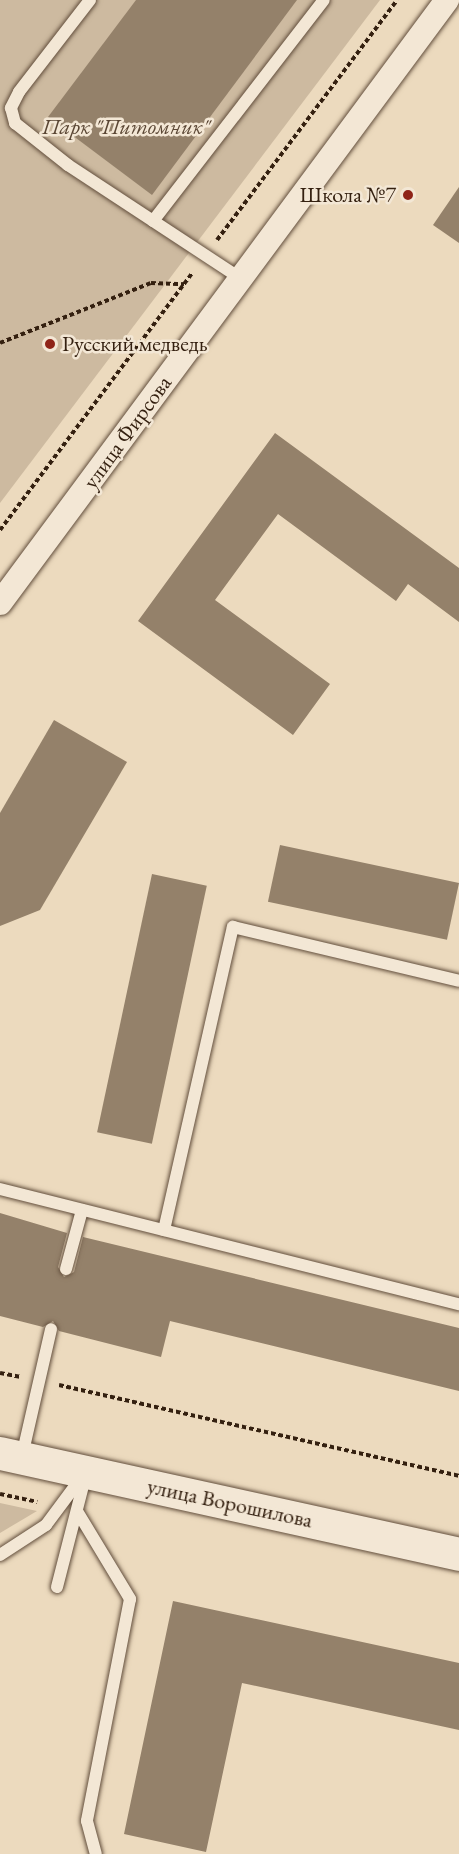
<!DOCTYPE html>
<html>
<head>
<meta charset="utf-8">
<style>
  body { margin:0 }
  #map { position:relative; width:459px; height:1854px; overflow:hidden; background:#ecdabe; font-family:"EB Garamond",serif }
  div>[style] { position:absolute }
  .green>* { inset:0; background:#cdbaa0 }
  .building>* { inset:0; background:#94816a; transform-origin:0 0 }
  .path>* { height:4px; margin-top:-2px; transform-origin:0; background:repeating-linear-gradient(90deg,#342010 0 4.5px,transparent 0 7.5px) }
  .roads { filter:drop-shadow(0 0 2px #624e3c) drop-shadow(0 0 2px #624e3c) }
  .service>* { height:12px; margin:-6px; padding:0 6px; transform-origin:6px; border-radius:6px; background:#f3e7d5 }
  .minor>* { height:24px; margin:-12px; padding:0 12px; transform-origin:12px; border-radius:12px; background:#f3e7d5 }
  .secondary>* { height:33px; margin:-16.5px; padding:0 16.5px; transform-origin:16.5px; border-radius:16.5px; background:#f3e7d5 }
  .dots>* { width:16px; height:16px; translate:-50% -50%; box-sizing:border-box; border:3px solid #f3e7d5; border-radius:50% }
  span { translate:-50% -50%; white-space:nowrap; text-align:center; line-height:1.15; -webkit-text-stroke:5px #f3e7d5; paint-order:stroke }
  .park-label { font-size:22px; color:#5a4634; font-style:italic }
  .poi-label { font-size:22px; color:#342010 }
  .right { translate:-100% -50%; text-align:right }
  .left { translate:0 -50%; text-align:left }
  .street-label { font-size:22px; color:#342010 }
</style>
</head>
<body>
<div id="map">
  <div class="green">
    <div style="clip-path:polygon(0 0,380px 0,0 503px)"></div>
    <div style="clip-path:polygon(0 1503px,37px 1511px,0 1533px)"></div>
  </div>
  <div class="building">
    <div style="clip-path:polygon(136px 0,297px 0,152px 195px,48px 117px)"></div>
    <div style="clip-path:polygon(459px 187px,459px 243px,433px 225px)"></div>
    <div style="clip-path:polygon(275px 433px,459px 568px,459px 622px,408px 584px,396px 601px,278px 514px,215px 600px,330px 684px,293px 735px,138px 621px)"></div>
    <div style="clip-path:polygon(54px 720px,127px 762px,40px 910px,0 926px,0 813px)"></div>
    <div style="left:280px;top:845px;width:183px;height:58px;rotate:12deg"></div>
    <div style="left:152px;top:874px;width:56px;height:264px;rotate:12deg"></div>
    <div style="clip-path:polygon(0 1213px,67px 1233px,58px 1267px,64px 1277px,74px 1272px,83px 1237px,459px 1328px,459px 1391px,170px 1321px,161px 1357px,59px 1331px,53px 1321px,43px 1327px,0 1316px)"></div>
    <div style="clip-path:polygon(173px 1601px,459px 1663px,459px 1730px,242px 1683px,206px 1852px,124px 1834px)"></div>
  </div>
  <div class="path">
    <div style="left:217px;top:240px;width:300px;rotate:-53.1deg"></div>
    <div style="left:0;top:343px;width:162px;rotate:-21.7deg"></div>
    <div style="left:151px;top:283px;width:33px;rotate:2deg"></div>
    <div style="left:0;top:530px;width:322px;rotate:-53.2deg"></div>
    <div style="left:0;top:1373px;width:20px;rotate:11deg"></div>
    <div style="left:59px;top:1385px;width:410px;rotate:12.8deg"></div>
    <div style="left:0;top:1494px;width:38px;rotate:12deg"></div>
  </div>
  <div class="roads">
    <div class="service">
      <div style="left:90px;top:0;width:116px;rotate:127.7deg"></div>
      <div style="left:19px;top:92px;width:18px;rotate:117deg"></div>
      <div style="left:11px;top:108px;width:16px;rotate:75deg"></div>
      <div style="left:15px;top:123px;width:68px;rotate:38.4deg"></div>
      <div style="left:68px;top:165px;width:206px;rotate:33.3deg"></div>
      <div style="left:153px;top:221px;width:279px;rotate:-52.3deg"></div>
      <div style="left:0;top:1189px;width:473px;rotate:14.1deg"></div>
      <div style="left:164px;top:1230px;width:311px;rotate:-77.2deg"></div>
      <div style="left:233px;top:927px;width:232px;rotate:13.4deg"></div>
      <div style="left:66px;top:1269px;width:61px;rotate:-74.8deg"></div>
      <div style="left:22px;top:1456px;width:130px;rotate:-77.1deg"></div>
      <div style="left:77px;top:1511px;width:103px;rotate:58.9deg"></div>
      <div style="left:130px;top:1599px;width:226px;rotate:101deg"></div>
      <div style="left:87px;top:1821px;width:34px;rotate:75deg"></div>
      <div style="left:0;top:1555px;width:55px;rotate:-33.1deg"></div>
      <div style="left:46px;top:1525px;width:64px;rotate:-53.3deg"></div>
      <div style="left:57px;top:1587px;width:113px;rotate:-75.6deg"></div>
    </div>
    <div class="minor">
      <div style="left:0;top:603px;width:751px;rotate:-53.45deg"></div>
    </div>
    <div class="secondary">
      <div style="left:0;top:1453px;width:470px;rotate:12.4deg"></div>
    </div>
  </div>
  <div class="dots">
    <div style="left:408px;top:195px;background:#8f2418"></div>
    <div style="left:50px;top:344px;background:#8f2418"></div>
  </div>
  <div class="park-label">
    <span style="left:126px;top:127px">Парк "Питомник"</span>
  </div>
  <div class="poi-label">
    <span class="right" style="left:396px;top:195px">Школа №7</span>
    <span class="left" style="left:62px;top:344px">Русский медведь</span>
  </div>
  <div class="street-label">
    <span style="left:127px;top:432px;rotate:-54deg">улица Фирсова</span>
    <span style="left:230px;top:1503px;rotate:12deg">улица Ворошилова</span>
  </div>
</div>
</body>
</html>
